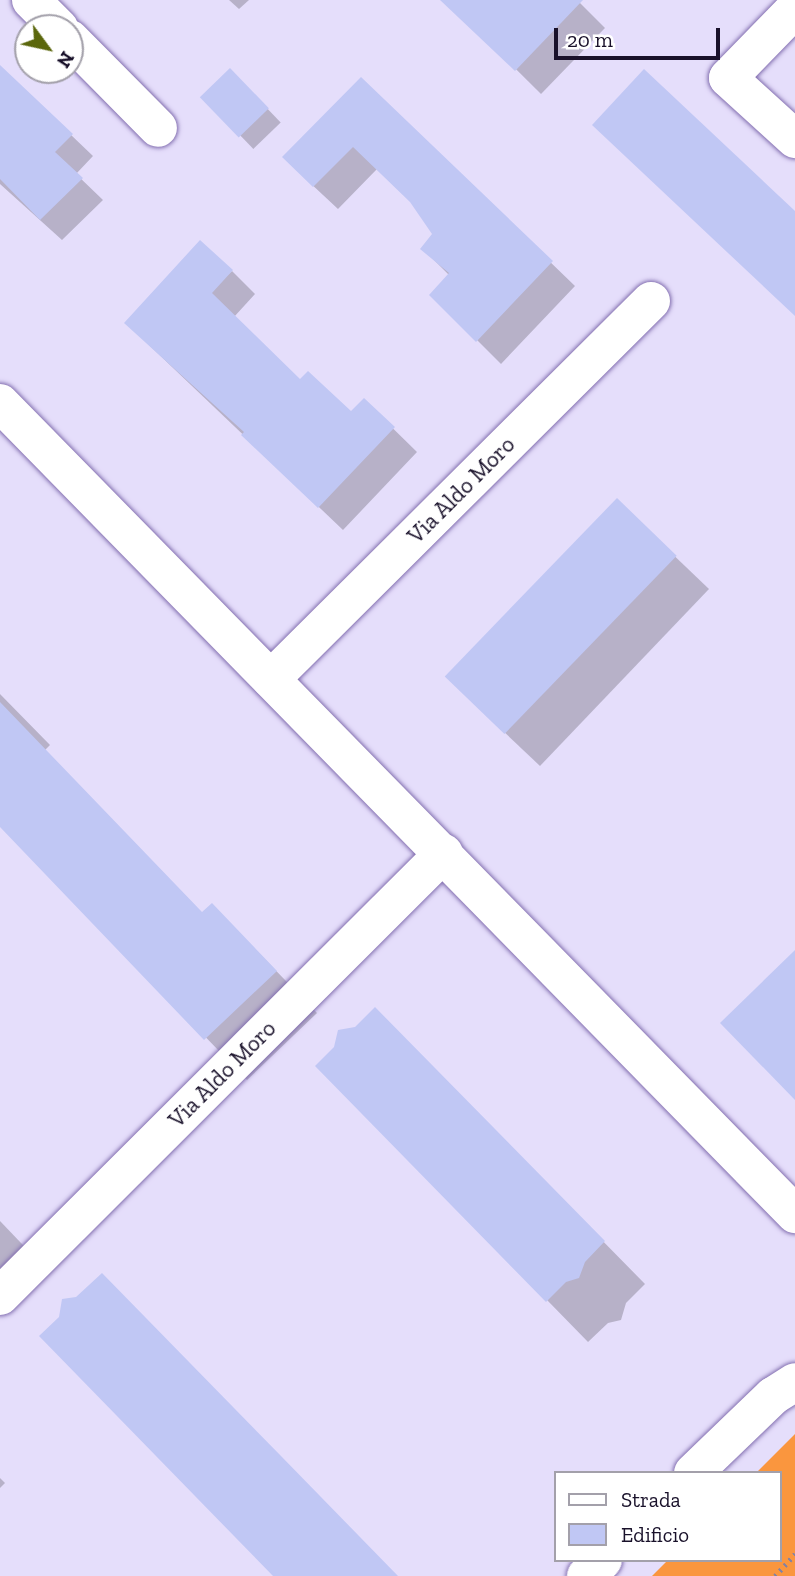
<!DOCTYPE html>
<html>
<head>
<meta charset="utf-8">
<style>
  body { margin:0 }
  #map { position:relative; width:795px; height:1576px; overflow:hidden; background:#e5defb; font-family:"Zilla Slab",serif }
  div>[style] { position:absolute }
  .green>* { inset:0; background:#fa963e }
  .shadow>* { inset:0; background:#0003; transform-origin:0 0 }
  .building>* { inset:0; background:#c0c7f4; transform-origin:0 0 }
  .path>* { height:4.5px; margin-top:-2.25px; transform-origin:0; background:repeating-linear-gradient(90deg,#89829d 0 2px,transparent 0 7px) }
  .roads { filter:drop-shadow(0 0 2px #836fb0) drop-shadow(0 0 2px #836fb0) }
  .minor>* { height:38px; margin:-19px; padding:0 19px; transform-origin:19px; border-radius:19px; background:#fff }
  span { translate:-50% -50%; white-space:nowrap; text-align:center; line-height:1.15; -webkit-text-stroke:5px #fff; paint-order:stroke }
  .street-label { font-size:23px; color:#19112a }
  .legend { position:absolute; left:554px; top:1471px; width:228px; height:91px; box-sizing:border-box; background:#fff; border:2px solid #a3a0aa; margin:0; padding:9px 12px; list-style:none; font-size:21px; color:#19112a }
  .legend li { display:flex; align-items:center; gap:14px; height:35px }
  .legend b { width:35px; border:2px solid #a3a0aa }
  .north { position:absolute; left:14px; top:14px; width:70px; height:70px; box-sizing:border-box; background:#fff; border:2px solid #a3a0aa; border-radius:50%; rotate:123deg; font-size:19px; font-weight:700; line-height:28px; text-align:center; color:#19112a }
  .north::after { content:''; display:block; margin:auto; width:24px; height:32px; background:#5b670c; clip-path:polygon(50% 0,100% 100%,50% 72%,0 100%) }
  .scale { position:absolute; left:554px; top:28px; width:166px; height:32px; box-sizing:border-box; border:4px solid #19112a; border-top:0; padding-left:9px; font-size:21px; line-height:24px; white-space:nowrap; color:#19112a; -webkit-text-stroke:5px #fff; paint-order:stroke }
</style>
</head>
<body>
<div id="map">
  <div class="green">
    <div style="clip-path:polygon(795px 1434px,795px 1576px,652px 1576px,668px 1560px,779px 1560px,779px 1473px,756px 1473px)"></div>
  </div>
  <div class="shadow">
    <div style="clip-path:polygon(229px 0,249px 0,239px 9px)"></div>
    <div style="clip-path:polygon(446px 0,577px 0,605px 28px,541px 94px)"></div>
    <div style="clip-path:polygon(0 67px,93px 156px,76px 174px,103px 200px,62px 240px,0 184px)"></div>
    <div style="left:230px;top:70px;width:73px;height:38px;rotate:46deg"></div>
    <div style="clip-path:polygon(361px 79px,575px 286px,501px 364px,432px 295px,449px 275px,422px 248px,435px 234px,413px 204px,377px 169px,338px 209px,308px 181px)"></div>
    <div style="clip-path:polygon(232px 271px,255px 294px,234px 317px,300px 382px,351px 414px,364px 400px,417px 452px,343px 530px,149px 345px)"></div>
    <div style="clip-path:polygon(617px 501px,709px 589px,540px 766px,482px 711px)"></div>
    <div style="clip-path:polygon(0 694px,50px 745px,45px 750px,203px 914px,253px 947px,317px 1013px,247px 1080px,0 824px)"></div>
    <div style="clip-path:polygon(416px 1051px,645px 1284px,626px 1303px,621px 1320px,608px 1323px,588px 1342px,547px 1300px)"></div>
    <div style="clip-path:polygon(0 1221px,44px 1267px,0 1309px)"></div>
    <div style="clip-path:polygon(0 1478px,5px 1483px,0 1488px)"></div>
  </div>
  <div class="building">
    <div style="clip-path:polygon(440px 0,583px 0,515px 71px)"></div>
    <div style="clip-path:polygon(0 65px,73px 134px,55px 152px,83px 178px,40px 220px,0 179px)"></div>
    <div style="left:230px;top:68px;width:56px;height:42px;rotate:46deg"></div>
    <div style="clip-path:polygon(644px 69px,795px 211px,795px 316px,592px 125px)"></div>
    <div style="clip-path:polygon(361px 77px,553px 261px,476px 342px,429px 295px,449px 273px,420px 249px,432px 234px,410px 202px,353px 147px,313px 187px,282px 157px)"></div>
    <div style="clip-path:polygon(200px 240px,233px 270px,212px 293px,300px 379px,308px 371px,351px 411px,364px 398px,395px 427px,318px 508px,241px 435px,244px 432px,124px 323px)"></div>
    <div style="left:617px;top:498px;width:83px;height:248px;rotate:44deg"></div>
    <div style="clip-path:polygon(0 702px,202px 912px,212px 903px,277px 971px,204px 1040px,0 827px)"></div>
    <div style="clip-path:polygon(795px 950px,795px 1100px,720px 1023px)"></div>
    <div style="clip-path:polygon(375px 1007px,605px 1241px,585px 1262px,579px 1278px,566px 1282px,546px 1302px,315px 1066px,334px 1047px,338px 1030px,355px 1027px)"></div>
    <div style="clip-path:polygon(102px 1273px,281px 1456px,398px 1576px,273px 1576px,39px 1336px,59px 1317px,62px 1299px,76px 1297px)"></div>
  </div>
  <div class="path">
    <div style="left:775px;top:1576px;width:30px;rotate:-48deg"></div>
  </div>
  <div class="roads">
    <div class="minor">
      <div style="left:31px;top:0;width:40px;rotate:45deg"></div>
      <div style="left:795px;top:9px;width:96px;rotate:134.2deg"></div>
      <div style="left:728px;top:78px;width:91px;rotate:42.3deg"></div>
      <div style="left:70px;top:39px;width:125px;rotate:45.3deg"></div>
      <div style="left:0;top:403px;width:1136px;rotate:45.57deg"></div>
      <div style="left:271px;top:679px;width:536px;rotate:-44.85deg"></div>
      <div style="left:0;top:1296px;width:627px;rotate:-44.94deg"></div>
      <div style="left:693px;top:1473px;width:111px;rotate:-43.9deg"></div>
      <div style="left:773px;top:1396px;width:26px;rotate:-32deg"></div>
      <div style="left:586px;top:1576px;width:23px;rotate:-43deg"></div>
    </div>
  </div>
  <div class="street-label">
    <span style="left:461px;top:490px;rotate:-45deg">Via Aldo Moro</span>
    <span style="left:222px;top:1074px;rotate:-45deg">Via Aldo Moro</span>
  </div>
  <ul class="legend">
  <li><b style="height:9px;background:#fff"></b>Strada</li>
  <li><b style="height:19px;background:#c0c7f4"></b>Edificio</li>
  </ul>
  <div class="north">N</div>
  <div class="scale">20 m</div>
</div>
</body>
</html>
